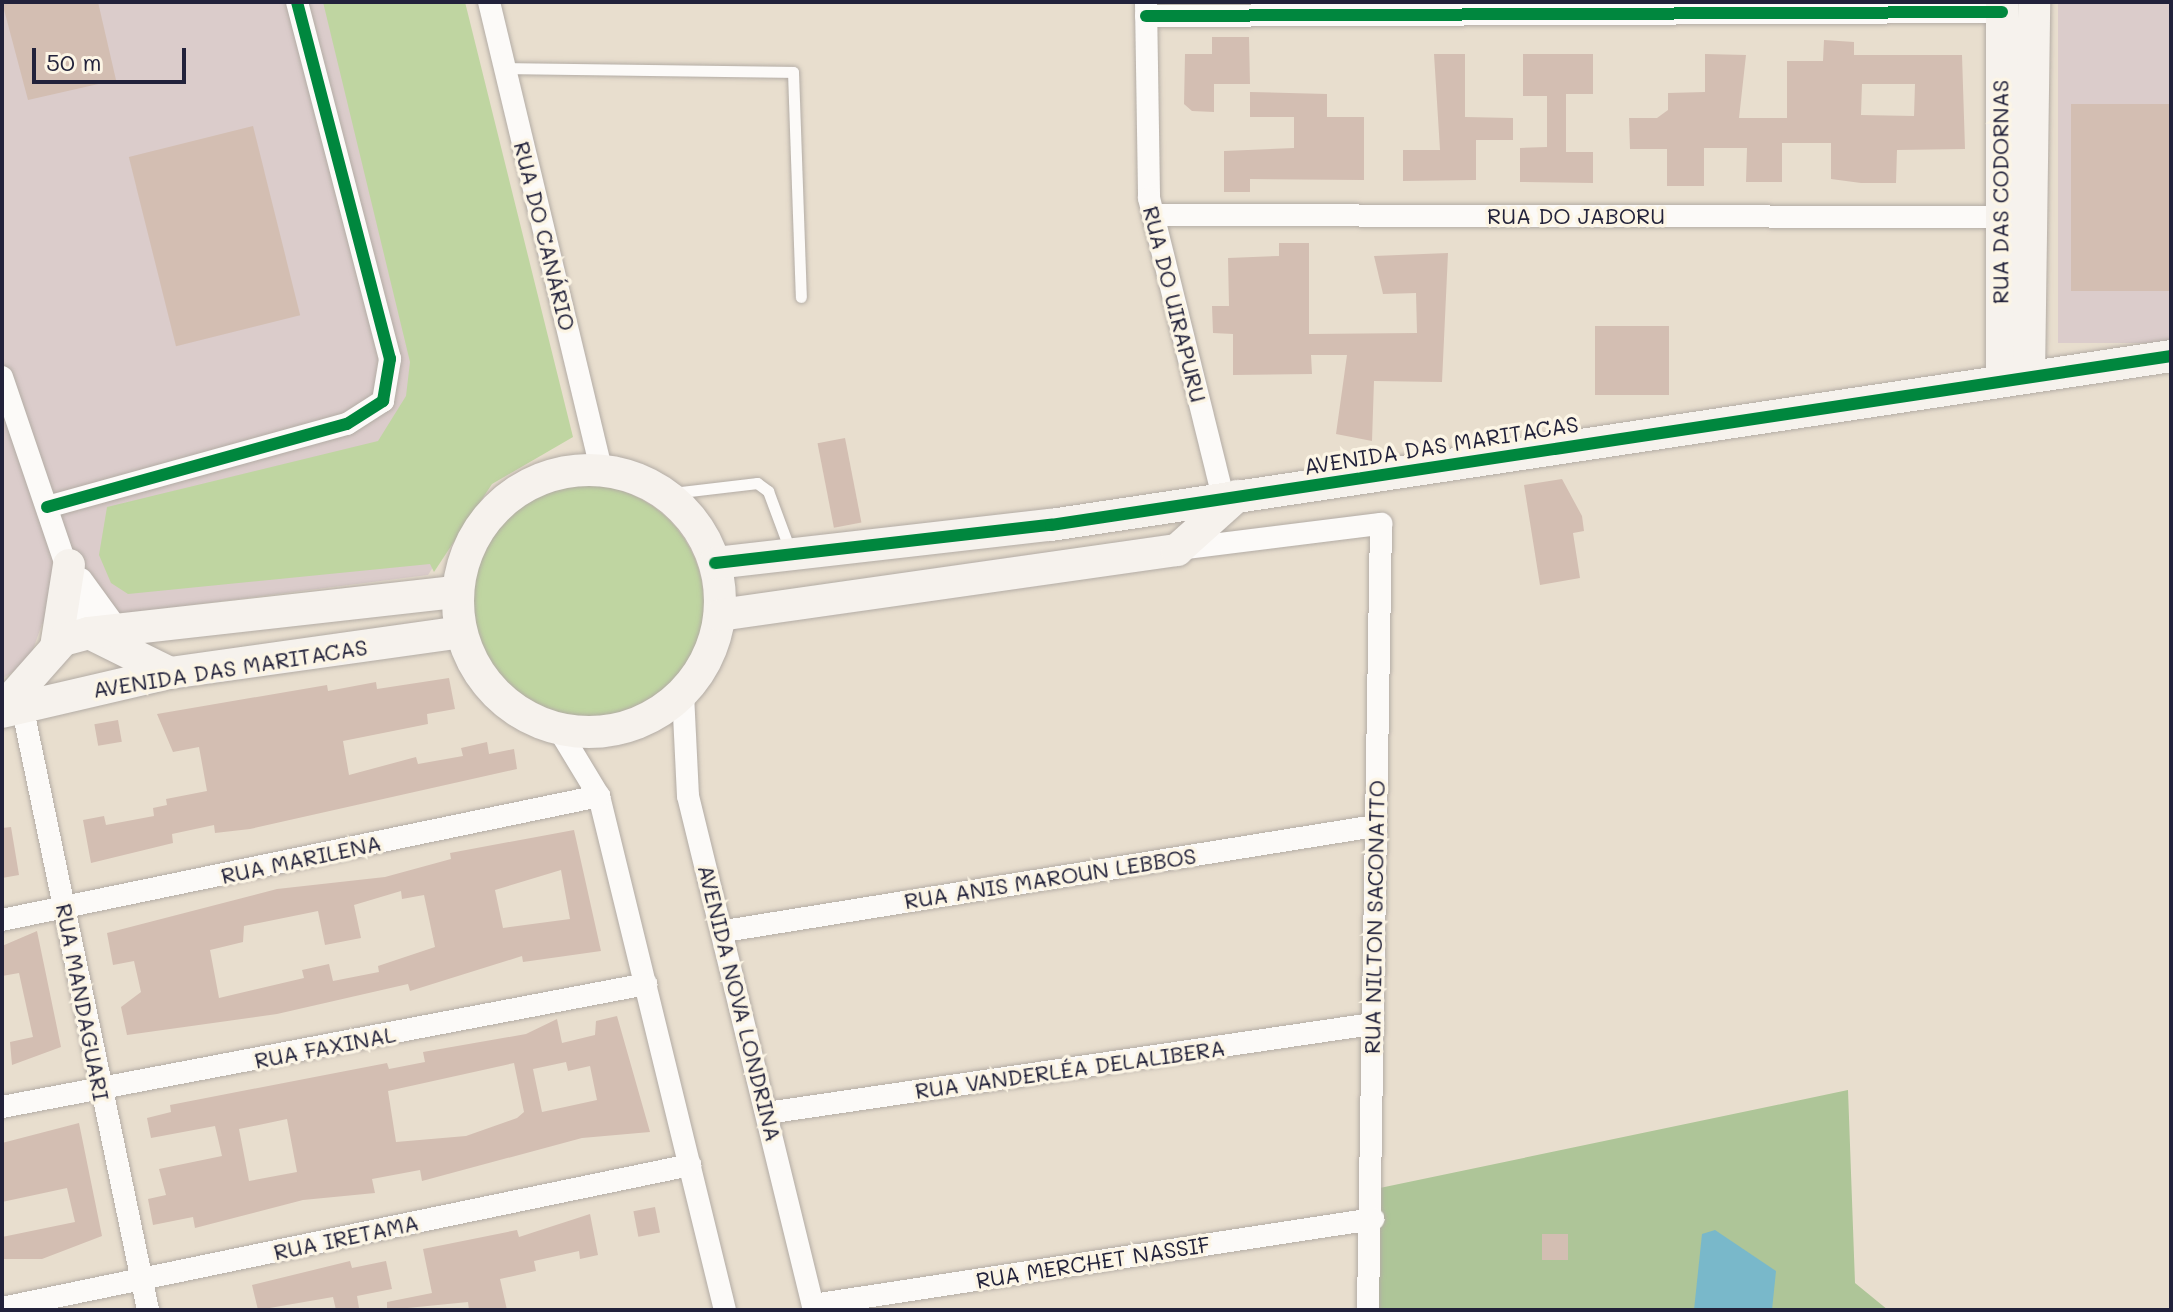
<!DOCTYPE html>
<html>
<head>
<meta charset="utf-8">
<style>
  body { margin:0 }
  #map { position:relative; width:2173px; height:1312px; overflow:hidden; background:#e8dece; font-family:Mali,sans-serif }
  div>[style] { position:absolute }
  .industrial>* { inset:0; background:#dbcccb; transform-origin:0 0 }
  .green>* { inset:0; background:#bfd5a1 }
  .round { border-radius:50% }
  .forest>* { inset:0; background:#aec598 }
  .water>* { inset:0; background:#79b8ca }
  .building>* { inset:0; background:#d3beb2; transform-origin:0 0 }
  .roads { filter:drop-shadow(0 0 2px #b3aca5) drop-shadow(0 0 2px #b3aca5) }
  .lane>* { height:11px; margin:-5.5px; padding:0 5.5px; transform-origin:5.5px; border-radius:5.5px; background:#fcfaf8 }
  .street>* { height:22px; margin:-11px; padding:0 11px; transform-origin:11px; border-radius:11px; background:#fcfaf8 }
  .secondary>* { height:32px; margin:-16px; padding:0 16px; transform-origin:16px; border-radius:16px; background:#f6f2ed }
  .secondary>.ring { margin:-16px; padding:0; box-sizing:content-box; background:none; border:32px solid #f6f2ed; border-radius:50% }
  .cycleway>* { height:12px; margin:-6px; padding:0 6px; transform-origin:6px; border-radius:6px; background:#00873e }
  span { translate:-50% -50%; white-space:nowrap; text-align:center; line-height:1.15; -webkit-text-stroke:7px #fcf5e5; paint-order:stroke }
  .street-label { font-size:22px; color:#22223b }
  .frame { position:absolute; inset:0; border:4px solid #22223b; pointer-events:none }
  .scale { position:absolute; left:32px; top:48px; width:154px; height:36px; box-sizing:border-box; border:4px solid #22223b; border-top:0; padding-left:10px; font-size:24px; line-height:28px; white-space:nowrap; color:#22223b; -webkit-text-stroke:6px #fcf5e5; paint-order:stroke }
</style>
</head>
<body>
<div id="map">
  <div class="industrial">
    <div style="clip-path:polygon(2px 2px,384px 2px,469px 511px,428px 575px,42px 624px,29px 661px,2px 679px)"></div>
    <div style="left:2058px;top:2px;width:113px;height:341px"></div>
  </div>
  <div class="green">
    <div style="clip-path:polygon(323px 2px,465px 2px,573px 437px,492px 484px,434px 572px,430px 564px,128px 594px,111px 583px,99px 555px,107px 507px,378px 441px,406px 396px,410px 362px)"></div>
    <div class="round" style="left:466px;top:485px;width:238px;height:238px"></div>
  </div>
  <div class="forest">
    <div style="clip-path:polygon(1848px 1090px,1855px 1283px,1888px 1310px,1373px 1310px,1375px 1189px)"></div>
  </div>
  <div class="water">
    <div style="clip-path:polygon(1715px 1230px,1776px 1271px,1772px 1310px,1694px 1310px,1702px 1234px)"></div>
  </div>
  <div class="building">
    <div style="clip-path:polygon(2px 2px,98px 2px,116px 80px,28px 100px)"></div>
    <div style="clip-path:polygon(1212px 37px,1249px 37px,1250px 84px,1214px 84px,1214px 112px,1192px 111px,1184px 104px,1185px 54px,1212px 54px)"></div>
    <div style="clip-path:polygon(evenodd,1824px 40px,1854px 42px,1854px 55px,1962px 55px,1965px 149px,1897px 150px,1896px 183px,1861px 183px,1831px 179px,1831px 143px,1782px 143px,1782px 182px,1746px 182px,1747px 148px,1704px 148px,1704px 186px,1667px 186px,1667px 149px,1630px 149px,1629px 118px,1657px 118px,1668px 110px,1668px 93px,1705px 92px,1705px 54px,1746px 55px,1739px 118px,1787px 118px,1787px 61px,1823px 61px,1824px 40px,1862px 84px,1915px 84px,1914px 116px,1861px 115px,1862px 84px)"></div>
    <div style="clip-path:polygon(1434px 54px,1465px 54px,1465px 117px,1513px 118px,1513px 140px,1476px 140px,1476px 180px,1403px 181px,1403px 150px,1440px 150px)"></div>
    <div style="clip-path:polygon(1523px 54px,1593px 54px,1593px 94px,1566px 94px,1566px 152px,1593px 152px,1593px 183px,1520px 182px,1520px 148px,1547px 147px,1547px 96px,1523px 96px)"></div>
    <div style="clip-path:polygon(1250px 92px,1327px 94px,1327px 117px,1364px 117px,1364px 180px,1250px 179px,1250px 192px,1224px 192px,1224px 151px,1294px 148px,1294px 117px,1250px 117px)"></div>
    <div style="left:2171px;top:104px;width:187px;height:100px;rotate:90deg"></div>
    <div style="left:253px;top:126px;width:195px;height:128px;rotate:76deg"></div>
    <div style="clip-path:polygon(1279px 243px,1309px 243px,1309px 334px,1417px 333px,1416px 293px,1383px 294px,1374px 256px,1448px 253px,1442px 382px,1374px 381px,1372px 441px,1336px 434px,1347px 355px,1311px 355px,1312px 374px,1233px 375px,1233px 334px,1213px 333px,1212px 306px,1229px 306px,1228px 258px,1279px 256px)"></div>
    <div style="left:1595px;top:326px;width:74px;height:69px"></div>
    <div style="left:845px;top:438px;width:86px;height:28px;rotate:79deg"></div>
    <div style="clip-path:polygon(1562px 479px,1582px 516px,1584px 531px,1573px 533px,1580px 578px,1540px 585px,1524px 485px)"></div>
    <div style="clip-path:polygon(449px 678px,455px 709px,427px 714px,428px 724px,343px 741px,349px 775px,416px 757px,418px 764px,463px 756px,461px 748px,487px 742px,489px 754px,514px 749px,517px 769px,250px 829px,215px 833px,214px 825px,172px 834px,173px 843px,91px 863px,83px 820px,104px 816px,106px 825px,154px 816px,153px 808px,167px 805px,166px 799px,207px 791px,199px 747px,173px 752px,157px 714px,327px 685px,328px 691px,376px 682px,377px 689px)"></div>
    <div style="left:118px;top:720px;width:22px;height:24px;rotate:80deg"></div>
    <div style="clip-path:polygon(11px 827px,19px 875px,2px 878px,2px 828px)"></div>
    <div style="clip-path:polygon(evenodd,574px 830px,601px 951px,523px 962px,522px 956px,410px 991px,408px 984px,277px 1014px,127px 1035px,121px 1007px,141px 992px,134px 961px,113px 965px,107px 933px,277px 889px,385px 877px,451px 859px,450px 853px,574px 830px,561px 870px,570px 919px,503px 928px,495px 890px,561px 870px,574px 830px,401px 891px,402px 899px,424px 895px,435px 947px,378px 966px,379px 972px,333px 981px,329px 964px,302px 970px,304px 978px,219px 998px,210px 950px,243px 942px,244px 926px,318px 911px,325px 945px,361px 938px,354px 905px,401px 891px)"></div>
    <div style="clip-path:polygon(37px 931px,61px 1047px,12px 1065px,10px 1042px,33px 1037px,19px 973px,2px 976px,2px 946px)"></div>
    <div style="clip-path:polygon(evenodd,617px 1016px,650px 1132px,582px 1138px,422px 1181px,420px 1170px,372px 1179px,375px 1193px,303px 1200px,195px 1228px,193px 1217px,153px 1225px,148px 1199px,166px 1195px,159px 1169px,222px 1156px,215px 1126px,151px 1138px,147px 1118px,171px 1112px,170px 1105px,387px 1063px,389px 1069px,425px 1062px,423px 1052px,526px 1034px,557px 1019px,562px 1043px,595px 1035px,596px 1021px,617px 1016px,566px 1062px,568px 1071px,590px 1066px,597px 1100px,542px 1112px,533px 1069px,566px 1062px,617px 1016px,514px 1063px,524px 1112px,517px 1118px,466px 1136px,396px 1142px,388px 1091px,514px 1063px,617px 1016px,287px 1119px,297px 1172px,249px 1181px,239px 1129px,287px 1119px)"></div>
    <div style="clip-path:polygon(79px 1123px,102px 1236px,42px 1259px,4px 1259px,2px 1237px,75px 1222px,67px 1188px,2px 1202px,2px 1143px)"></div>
    <div style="left:655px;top:1207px;width:26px;height:22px;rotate:79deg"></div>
    <div style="clip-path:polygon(590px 1214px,598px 1255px,580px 1259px,579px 1251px,534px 1261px,536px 1271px,500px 1279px,507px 1310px,469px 1310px,468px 1302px,387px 1310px,387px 1302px,432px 1293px,423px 1249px,517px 1230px,519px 1237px)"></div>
    <div style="left:1542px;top:1234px;width:26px;height:26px"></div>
    <div style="clip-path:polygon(350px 1261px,352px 1268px,386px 1261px,392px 1289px,357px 1296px,359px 1308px,349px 1310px,336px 1310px,333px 1297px,258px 1310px,252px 1285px)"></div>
  </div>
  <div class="roads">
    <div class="lane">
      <div style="left:505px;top:68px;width:288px;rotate:0.8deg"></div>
      <div style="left:793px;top:72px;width:225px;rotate:88deg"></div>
      <div style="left:664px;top:494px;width:94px;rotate:-6.7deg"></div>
      <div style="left:757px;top:483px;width:14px;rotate:36deg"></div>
      <div style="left:768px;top:491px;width:66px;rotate:69.6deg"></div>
    </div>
    <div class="street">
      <div style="left:489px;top:2px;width:482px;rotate:76.5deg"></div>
      <div style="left:1146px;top:3px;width:195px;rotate:89.1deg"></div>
      <div style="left:1149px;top:198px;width:317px;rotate:76.1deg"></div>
      <div style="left:1146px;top:16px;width:856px;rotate:-0.27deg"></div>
      <div style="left:1153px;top:215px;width:845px;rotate:0.14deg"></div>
      <div style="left:2px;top:377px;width:270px;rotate:71.2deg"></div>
      <div style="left:47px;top:507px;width:311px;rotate:-15.5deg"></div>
      <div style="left:347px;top:424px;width:43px;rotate:-32.6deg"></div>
      <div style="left:383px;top:401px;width:43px;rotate:-80.5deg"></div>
      <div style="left:390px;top:359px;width:369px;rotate:-104.6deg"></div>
      <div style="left:1179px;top:549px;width:204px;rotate:-7.1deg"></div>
      <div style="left:1381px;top:524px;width:786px;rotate:90.95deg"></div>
      <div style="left:81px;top:579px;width:63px;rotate:54deg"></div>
      <div style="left:683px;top:694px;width:102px;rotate:87.2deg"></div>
      <div style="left:688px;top:796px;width:529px;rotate:76.23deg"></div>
      <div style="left:20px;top:696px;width:627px;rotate:78.22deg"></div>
      <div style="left:559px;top:730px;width:77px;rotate:58.8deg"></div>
      <div style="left:599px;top:796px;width:529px;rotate:76.23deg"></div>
      <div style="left:2px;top:920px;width:610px;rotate:-11.73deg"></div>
      <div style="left:725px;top:931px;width:658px;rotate:-9.18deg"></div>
      <div style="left:2px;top:1107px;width:656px;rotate:-10.81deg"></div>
      <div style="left:767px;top:1113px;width:612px;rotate:-8.37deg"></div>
      <div style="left:813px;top:1305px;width:567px;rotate:-8.73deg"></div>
      <div style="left:2px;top:1308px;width:703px;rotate:-11.74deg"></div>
    </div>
    <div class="secondary">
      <div style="left:2002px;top:2px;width:379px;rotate:90deg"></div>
      <div style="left:2029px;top:377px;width:375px;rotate:-89.2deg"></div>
      <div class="ring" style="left:458px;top:470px;width:230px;height:230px"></div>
      <div style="left:715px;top:563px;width:338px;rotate:-6.5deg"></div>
      <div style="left:1051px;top:525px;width:1133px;rotate:-8.58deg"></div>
      <div style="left:720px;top:615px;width:462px;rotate:-8.1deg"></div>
      <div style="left:1177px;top:550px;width:81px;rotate:-42deg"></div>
      <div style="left:89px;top:633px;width:90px;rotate:26.3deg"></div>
      <div style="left:56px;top:647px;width:83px;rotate:-81deg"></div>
      <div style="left:2px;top:709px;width:92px;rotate:-48.5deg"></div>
      <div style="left:63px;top:640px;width:27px;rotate:-15deg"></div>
      <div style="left:89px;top:633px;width:370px;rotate:-6.4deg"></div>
      <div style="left:2px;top:712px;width:172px;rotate:-13.1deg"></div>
      <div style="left:170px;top:673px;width:294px;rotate:-8deg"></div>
    </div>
  </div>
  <div class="cycleway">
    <div style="left:1146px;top:16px;width:856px;rotate:-0.27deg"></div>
    <div style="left:47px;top:507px;width:311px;rotate:-15.5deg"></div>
    <div style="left:347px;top:424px;width:43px;rotate:-32.6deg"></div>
    <div style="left:383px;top:401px;width:43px;rotate:-80.5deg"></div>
    <div style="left:390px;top:359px;width:369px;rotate:-104.6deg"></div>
    <div style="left:715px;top:563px;width:338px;rotate:-6.5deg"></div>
    <div style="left:1051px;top:525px;width:1133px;rotate:-8.58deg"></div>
  </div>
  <div class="street-label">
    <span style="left:2000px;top:192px;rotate:-90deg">RUA DAS CODORNAS</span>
    <span style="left:1576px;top:216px">RUA DO JABORU</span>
    <span style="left:545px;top:236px;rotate:76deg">RUA DO CANÁRIO</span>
    <span style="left:1175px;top:304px;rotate:76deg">RUA DO UIRAPURU</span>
    <span style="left:1441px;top:445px;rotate:-9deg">AVENIDA DAS MARITACAS</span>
    <span style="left:230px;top:668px;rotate:-9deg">AVENIDA DAS MARITACAS</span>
    <span style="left:301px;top:859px;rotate:-12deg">RUA MARILENA</span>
    <span style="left:1050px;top:878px;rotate:-9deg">RUA ANIS MAROUN LEBBOS</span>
    <span style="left:1374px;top:917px;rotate:-89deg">RUA NILTON SACONATTO</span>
    <span style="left:83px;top:1002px;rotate:79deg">RUA MANDAGUARI</span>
    <span style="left:740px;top:1003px;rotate:76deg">AVENIDA NOVA LONDRINA</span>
    <span style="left:325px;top:1047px;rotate:-11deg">RUA FAXINAL</span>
    <span style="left:1070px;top:1069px;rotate:-8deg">RUA VANDERLÉA DELALIBERA</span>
    <span style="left:346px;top:1237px;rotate:-12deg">RUA IRETAMA</span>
    <span style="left:1093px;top:1262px;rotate:-9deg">RUA MERCHET NASSIF</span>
  </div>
  <div class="frame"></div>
  <div class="scale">50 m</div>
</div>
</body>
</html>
